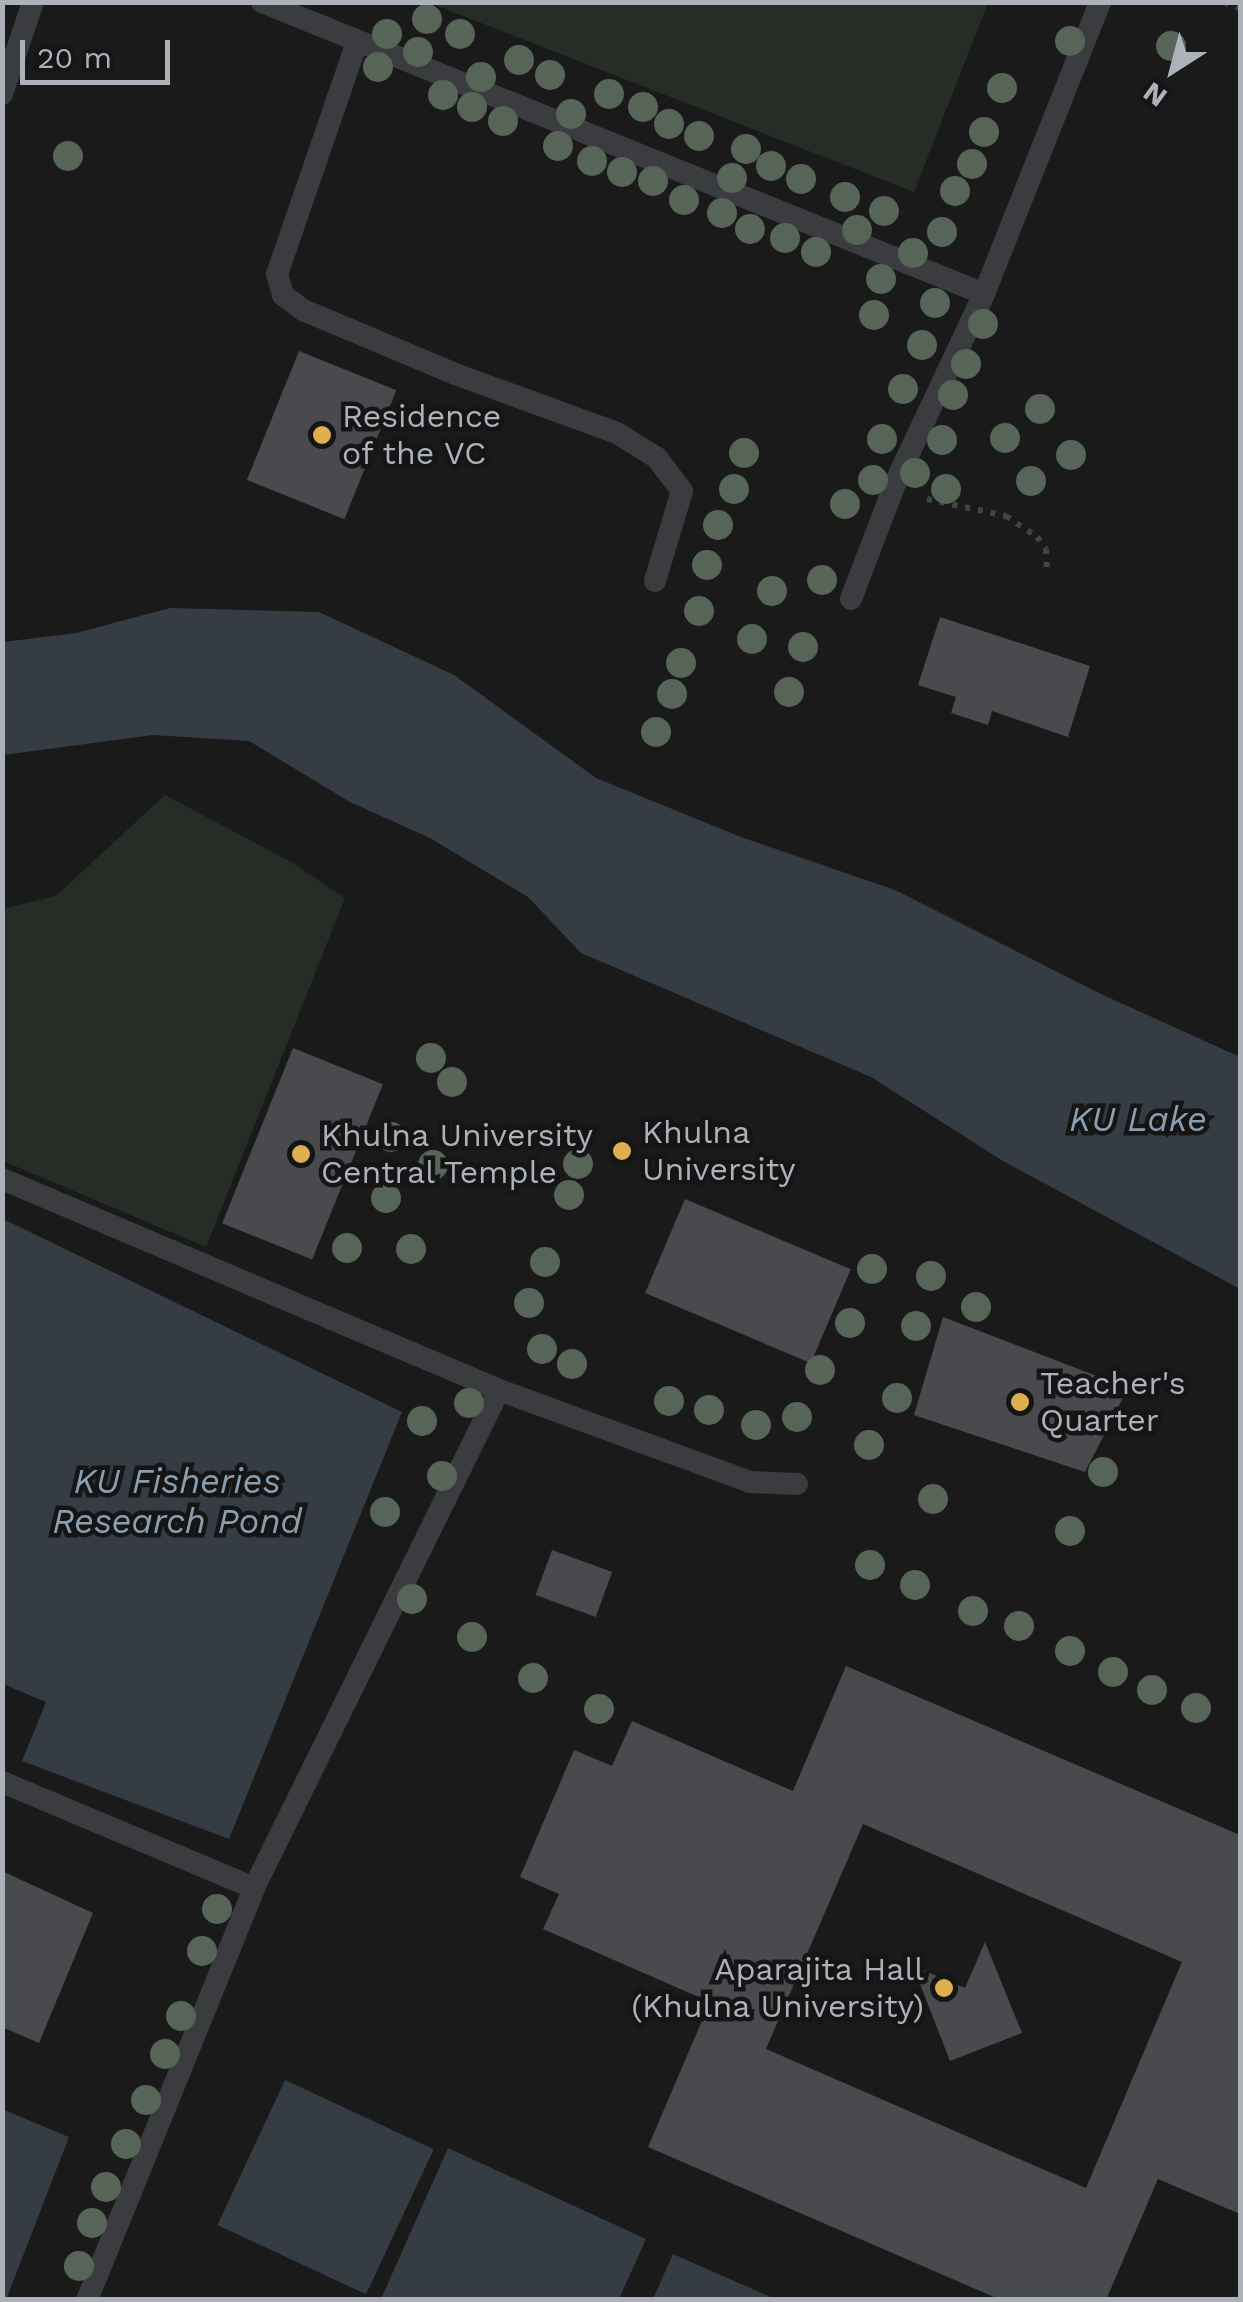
<!DOCTYPE html>
<html>
<head>
<meta charset="utf-8">
<style>
  body { margin:0 }
  #map { position:relative; width:1243px; height:2302px; overflow:hidden; background:#1a1a1b; font-family:"Work Sans",sans-serif }
  div>[style] { position:absolute }
  .green>* { inset:0; background:#262d27 }
  .water>* { inset:0; background:#353c43; transform-origin:0 0 }
  .building>* { inset:0; background:#494a4e; transform-origin:0 0 }
  .path>* { height:6px; margin-top:-3px; transform-origin:0; background:repeating-linear-gradient(90deg,#414347 0 5px,transparent 0 13px) }
  .lane>* { height:22px; margin:-11px; padding:0 11px; transform-origin:11px; border-radius:11px; background:#3b3c40 }
  .trees>* { width:30px; height:30px; margin:-15px; border-radius:50%; background:#566557 }
  .dots>* { width:28px; height:28px; translate:-50% -50%; box-sizing:border-box; border:5px solid #151516; border-radius:50% }
  span { translate:-50% -50%; white-space:nowrap; text-align:center; line-height:1.15; -webkit-text-stroke:9px #151516; paint-order:stroke }
  .poi-label { font-size:32px; color:#adb1ba }
  .left { translate:0 -50%; text-align:left }
  .right { translate:-100% -50%; text-align:right }
  .water-label { font-size:35px; color:#899eb0; font-style:italic }
  .frame { position:absolute; inset:0; border:5px solid #adb1ba; pointer-events:none }
  .north { position:absolute; left:1123px; top:20px; width:100px; height:100px; -webkit-text-stroke:8px #151516; paint-order:stroke; rotate:216deg; font-size:28px; font-weight:700; line-height:40px; text-align:center; color:#adb1ba }
  .north::after { content:''; display:block; margin:auto; width:35px; height:45px; background:#adb1ba; clip-path:polygon(50% 0,100% 100%,50% 72%,0 100%) }
  .scale { position:absolute; left:20px; top:40px; width:150px; height:45px; box-sizing:border-box; border:5px solid #adb1ba; border-top:0; padding-left:12px; font-size:30px; line-height:35px; white-space:nowrap; color:#adb1ba; -webkit-text-stroke:8px #151516; paint-order:stroke }
</style>
</head>
<body>
<div id="map">
  <div class="green">
    <div style="clip-path:polygon(430px 3px,988px 2px,988px 3px,914px 192px)"></div>
    <div style="clip-path:polygon(165px 795px,293px 863px,345px 898px,206px 1247px,3px 1161px,3px 909px,56px 896px)"></div>
  </div>
  <div class="water">
    <div style="clip-path:polygon(170px 608px,319px 612px,454px 675px,596px 778px,741px 837px,895px 890px,1101px 994px,1240px 1057px,1240px 1289px,1003px 1161px,871px 1077px,581px 953px,528px 897px,430px 838px,350px 802px,249px 741px,153px 735px,3px 755px,3px 642px,76px 633px)"></div>
    <div style="clip-path:polygon(3px 1219px,402px 1412px,229px 1839px,22px 1761px,46px 1702px,3px 1684px)"></div>
    <div style="left:285px;top:2080px;width:164px;height:160px;rotate:25deg"></div>
    <div style="clip-path:polygon(2px 2109px,69px 2137px,6px 2300px,2px 2299px)"></div>
    <div style="clip-path:polygon(448px 2148px,646px 2239px,619px 2299px,381px 2299px)"></div>
    <div style="clip-path:polygon(673px 2254px,775px 2299px,653px 2299px)"></div>
  </div>
  <div class="building">
    <div style="left:299px;top:351px;width:105px;height:139px;rotate:22deg"></div>
    <div style="clip-path:polygon(940px 617px,1090px 666px,1068px 737px,992px 711px,988px 725px,951px 713px,956px 697px,918px 685px)"></div>
    <div style="left:293px;top:1048px;width:97px;height:189px;rotate:22deg"></div>
    <div style="left:685px;top:1199px;width:180px;height:102px;rotate:23deg"></div>
    <div style="clip-path:polygon(943px 1317px,1128px 1388px,1085px 1472px,914px 1415px)"></div>
    <div style="left:552px;top:1550px;width:64px;height:48px;rotate:20deg"></div>
    <div style="clip-path:polygon(evenodd,846px 1666px,1240px 1835px,1240px 2214px,1158px 2179px,1106px 2300px,1001px 2300px,648px 2147px,710px 2002px,543px 1929px,559px 1894px,520px 1877px,574px 1750px,612px 1766px,632px 1721px,793px 1791px,846px 1666px,863px 1824px,1182px 1962px,1086px 2188px,766px 2049px,863px 1824px)"></div>
    <div style="clip-path:polygon(2px 1871px,93px 1913px,39px 2043px,2px 2027px)"></div>
    <div style="clip-path:polygon(985px 1942px,1022px 2033px,950px 2061px,913px 1966px,965px 1988px)"></div>
  </div>
  <div class="path">
    <div style="left:1224px;top:2px;width:17px;rotate:21deg"></div>
    <div style="left:927px;top:499px;width:81px;rotate:12.1deg"></div>
    <div style="left:1006px;top:516px;width:37px;rotate:34deg"></div>
    <div style="left:1037px;top:537px;width:15px;rotate:53deg"></div>
    <div style="left:1046px;top:549px;width:18px;rotate:87deg"></div>
  </div>
  <div class="lane">
    <div style="left:262px;top:2px;width:779px;rotate:22.02deg"></div>
    <div style="left:357px;top:42px;width:245px;rotate:109deg"></div>
    <div style="left:277px;top:274px;width:22px;rotate:74deg"></div>
    <div style="left:283px;top:295px;width:25px;rotate:37deg"></div>
    <div style="left:303px;top:310px;width:165px;rotate:22.8deg"></div>
    <div style="left:455px;top:374px;width:172px;rotate:20deg"></div>
    <div style="left:617px;top:433px;width:47px;rotate:32deg"></div>
    <div style="left:657px;top:458px;width:41px;rotate:52.9deg"></div>
    <div style="left:682px;top:491px;width:94px;rotate:106.7deg"></div>
    <div style="left:2px;top:94px;width:97px;rotate:-71.4deg"></div>
    <div style="left:851px;top:599px;width:126px;rotate:-69.1deg"></div>
    <div style="left:896px;top:481px;width:207px;rotate:-64.8deg"></div>
    <div style="left:984px;top:294px;width:314px;rotate:-68.3deg"></div>
    <div style="left:2px;top:1179px;width:540px;rotate:23deg"></div>
    <div style="left:499px;top:1390px;width:267px;rotate:20.1deg"></div>
    <div style="left:750px;top:1482px;width:47px;rotate:2.4deg"></div>
    <div style="left:2px;top:1782px;width:273px;rotate:22.8deg"></div>
    <div style="left:87px;top:2300px;width:445px;rotate:-67.9deg"></div>
    <div style="left:254px;top:1888px;width:555px;rotate:-63.8deg"></div>
  </div>
  <div class="trees">
    <div style="left:427px;top:19px"></div>
    <div style="left:387px;top:34px"></div>
    <div style="left:460px;top:34px"></div>
    <div style="left:1070px;top:41px"></div>
    <div style="left:1171px;top:46px"></div>
    <div style="left:418px;top:52px"></div>
    <div style="left:519px;top:60px"></div>
    <div style="left:378px;top:67px"></div>
    <div style="left:550px;top:75px"></div>
    <div style="left:481px;top:77px"></div>
    <div style="left:1002px;top:88px"></div>
    <div style="left:609px;top:94px"></div>
    <div style="left:443px;top:95px"></div>
    <div style="left:472px;top:107px"></div>
    <div style="left:643px;top:107px"></div>
    <div style="left:571px;top:114px"></div>
    <div style="left:503px;top:121px"></div>
    <div style="left:669px;top:124px"></div>
    <div style="left:984px;top:132px"></div>
    <div style="left:699px;top:136px"></div>
    <div style="left:558px;top:146px"></div>
    <div style="left:746px;top:149px"></div>
    <div style="left:68px;top:156px"></div>
    <div style="left:592px;top:161px"></div>
    <div style="left:972px;top:164px"></div>
    <div style="left:771px;top:166px"></div>
    <div style="left:622px;top:172px"></div>
    <div style="left:732px;top:178px"></div>
    <div style="left:801px;top:179px"></div>
    <div style="left:653px;top:181px"></div>
    <div style="left:955px;top:191px"></div>
    <div style="left:845px;top:197px"></div>
    <div style="left:684px;top:200px"></div>
    <div style="left:884px;top:211px"></div>
    <div style="left:722px;top:213px"></div>
    <div style="left:750px;top:229px"></div>
    <div style="left:857px;top:230px"></div>
    <div style="left:942px;top:232px"></div>
    <div style="left:785px;top:238px"></div>
    <div style="left:816px;top:252px"></div>
    <div style="left:913px;top:253px"></div>
    <div style="left:881px;top:279px"></div>
    <div style="left:935px;top:303px"></div>
    <div style="left:874px;top:315px"></div>
    <div style="left:983px;top:324px"></div>
    <div style="left:922px;top:345px"></div>
    <div style="left:966px;top:364px"></div>
    <div style="left:903px;top:389px"></div>
    <div style="left:953px;top:395px"></div>
    <div style="left:1040px;top:409px"></div>
    <div style="left:1005px;top:438px"></div>
    <div style="left:882px;top:439px"></div>
    <div style="left:942px;top:440px"></div>
    <div style="left:744px;top:453px"></div>
    <div style="left:1071px;top:455px"></div>
    <div style="left:915px;top:473px"></div>
    <div style="left:873px;top:480px"></div>
    <div style="left:1031px;top:481px"></div>
    <div style="left:734px;top:489px"></div>
    <div style="left:946px;top:489px"></div>
    <div style="left:845px;top:504px"></div>
    <div style="left:718px;top:525px"></div>
    <div style="left:707px;top:565px"></div>
    <div style="left:822px;top:580px"></div>
    <div style="left:772px;top:591px"></div>
    <div style="left:699px;top:611px"></div>
    <div style="left:752px;top:639px"></div>
    <div style="left:803px;top:647px"></div>
    <div style="left:681px;top:663px"></div>
    <div style="left:789px;top:692px"></div>
    <div style="left:672px;top:694px"></div>
    <div style="left:656px;top:732px"></div>
    <div style="left:431px;top:1058px"></div>
    <div style="left:452px;top:1082px"></div>
    <div style="left:391px;top:1137px"></div>
    <div style="left:578px;top:1164px"></div>
    <div style="left:433px;top:1165px"></div>
    <div style="left:569px;top:1195px"></div>
    <div style="left:386px;top:1198px"></div>
    <div style="left:347px;top:1248px"></div>
    <div style="left:411px;top:1249px"></div>
    <div style="left:545px;top:1262px"></div>
    <div style="left:872px;top:1269px"></div>
    <div style="left:931px;top:1276px"></div>
    <div style="left:529px;top:1303px"></div>
    <div style="left:976px;top:1307px"></div>
    <div style="left:850px;top:1323px"></div>
    <div style="left:916px;top:1326px"></div>
    <div style="left:542px;top:1349px"></div>
    <div style="left:572px;top:1364px"></div>
    <div style="left:820px;top:1370px"></div>
    <div style="left:897px;top:1398px"></div>
    <div style="left:669px;top:1401px"></div>
    <div style="left:469px;top:1403px"></div>
    <div style="left:709px;top:1410px"></div>
    <div style="left:797px;top:1417px"></div>
    <div style="left:422px;top:1421px"></div>
    <div style="left:756px;top:1425px"></div>
    <div style="left:869px;top:1445px"></div>
    <div style="left:1103px;top:1472px"></div>
    <div style="left:442px;top:1476px"></div>
    <div style="left:933px;top:1499px"></div>
    <div style="left:385px;top:1512px"></div>
    <div style="left:1070px;top:1531px"></div>
    <div style="left:870px;top:1565px"></div>
    <div style="left:915px;top:1585px"></div>
    <div style="left:412px;top:1599px"></div>
    <div style="left:973px;top:1611px"></div>
    <div style="left:1019px;top:1626px"></div>
    <div style="left:472px;top:1637px"></div>
    <div style="left:1070px;top:1651px"></div>
    <div style="left:1113px;top:1672px"></div>
    <div style="left:533px;top:1678px"></div>
    <div style="left:1152px;top:1690px"></div>
    <div style="left:1196px;top:1708px"></div>
    <div style="left:599px;top:1709px"></div>
    <div style="left:217px;top:1909px"></div>
    <div style="left:202px;top:1951px"></div>
    <div style="left:181px;top:2016px"></div>
    <div style="left:165px;top:2054px"></div>
    <div style="left:146px;top:2100px"></div>
    <div style="left:126px;top:2144px"></div>
    <div style="left:106px;top:2187px"></div>
    <div style="left:92px;top:2223px"></div>
    <div style="left:79px;top:2266px"></div>
  </div>
  <div class="dots">
    <div style="left:322px;top:435px;background:#dfae4e"></div>
    <div style="left:622px;top:1151px;background:#dfae4e"></div>
    <div style="left:301px;top:1154px;background:#dfae4e"></div>
    <div style="left:1020px;top:1402px;background:#dfae4e"></div>
    <div style="left:944px;top:1988px;background:#dfae4e"></div>
  </div>
  <div class="poi-label">
    <span class="left" style="left:342px;top:435px">Residence<br>of the VC</span>
    <span class="left" style="left:642px;top:1151px">Khulna<br>University</span>
    <span class="left" style="left:321px;top:1154px">Khulna University<br>Central Temple</span>
    <span class="left" style="left:1040px;top:1402px">Teacher's<br>Quarter</span>
    <span class="right" style="left:924px;top:1988px">Aparajita Hall<br>(Khulna University)</span>
  </div>
  <div class="water-label">
    <span style="left:1138px;top:1119px">KU Lake</span>
    <span style="left:177px;top:1501px">KU Fisheries<br>Research Pond</span>
  </div>
  <div class="frame"></div>
  <div class="north">N</div>
  <div class="scale">20 m</div>
</div>
</body>
</html>
